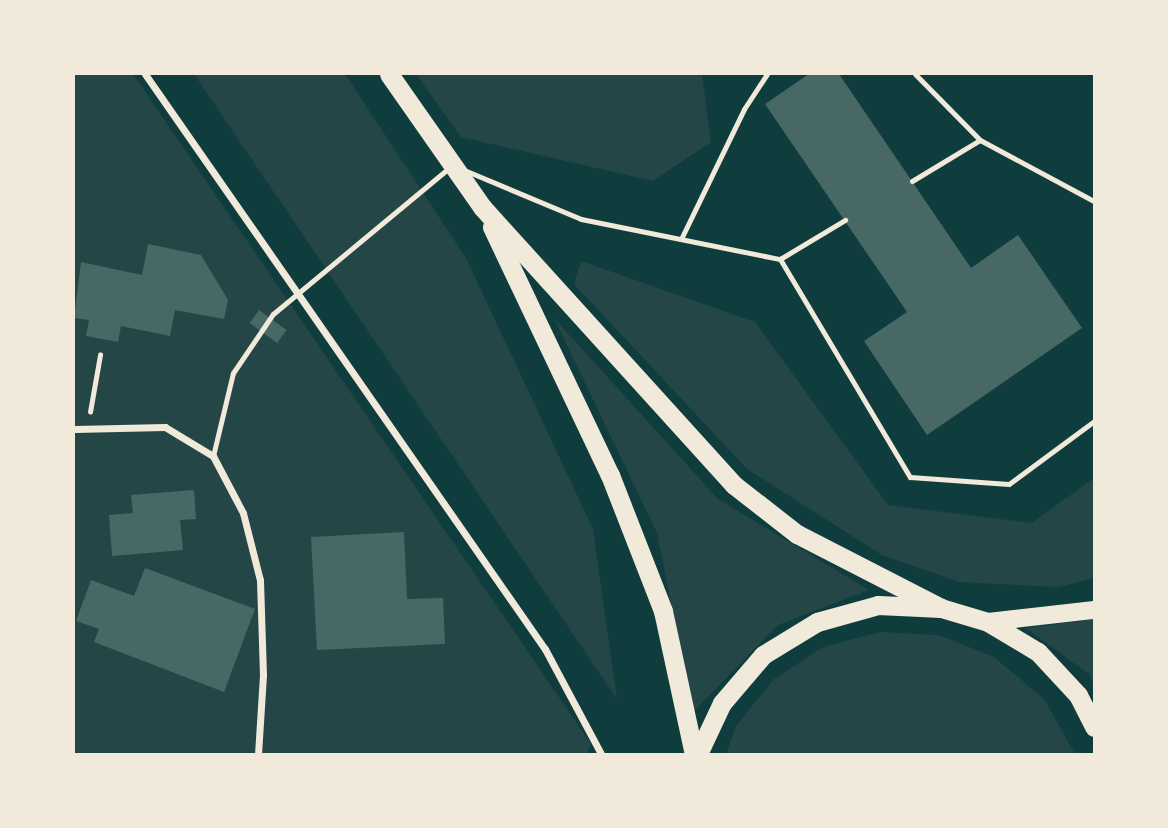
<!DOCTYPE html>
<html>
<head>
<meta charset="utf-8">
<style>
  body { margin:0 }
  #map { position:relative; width:1168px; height:828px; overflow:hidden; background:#0f3d3e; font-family:Bitter,serif }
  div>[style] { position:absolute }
  .green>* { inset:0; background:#244646 }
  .building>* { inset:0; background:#486865; transform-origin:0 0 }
  .path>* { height:4.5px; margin:-2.25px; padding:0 2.25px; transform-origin:2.25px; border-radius:2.25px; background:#f1e9da }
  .service>* { height:5px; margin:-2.5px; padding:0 2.5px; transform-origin:2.5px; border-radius:2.5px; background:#f1e9da }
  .minor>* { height:7px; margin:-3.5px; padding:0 3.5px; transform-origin:3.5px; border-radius:3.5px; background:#f1e9da }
  .primary>* { height:18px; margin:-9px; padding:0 9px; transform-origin:9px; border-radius:9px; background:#f1e9da }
  .trunk>* { height:19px; margin:-9.5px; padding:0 9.5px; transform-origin:9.5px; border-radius:9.5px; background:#f1e9da }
  span { translate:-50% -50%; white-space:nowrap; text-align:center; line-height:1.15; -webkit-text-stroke:7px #f1e9da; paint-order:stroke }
  .frame { position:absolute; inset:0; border:75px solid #f1e9da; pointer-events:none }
</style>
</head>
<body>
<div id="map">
  <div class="green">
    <div style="clip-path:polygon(74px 74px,133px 74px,591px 744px,586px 754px,74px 754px)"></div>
    <div style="clip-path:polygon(194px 74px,345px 74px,466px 258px,593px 529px,617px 699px)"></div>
    <div style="clip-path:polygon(416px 74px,702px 74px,711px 142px,653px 181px,461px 137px)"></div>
    <div style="clip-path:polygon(581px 261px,755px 322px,888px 505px,1032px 523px,1094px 478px,1094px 578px,1058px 587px,959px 582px,882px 555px,747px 469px,574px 284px)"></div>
    <div style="clip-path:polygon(554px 318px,718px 499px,869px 590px,778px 625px,693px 712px,657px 533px)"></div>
    <div style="clip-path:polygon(1094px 619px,1094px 687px,1090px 675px,1026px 628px)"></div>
    <div style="clip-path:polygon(880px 632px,939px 635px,994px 657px,1044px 699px,1075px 754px,726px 754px,736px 726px,773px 680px,823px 647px)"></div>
  </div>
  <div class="building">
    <div style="clip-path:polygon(809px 74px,839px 74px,971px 268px,1018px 235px,1082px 328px,927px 435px,864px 341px,907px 312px,765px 104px)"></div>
    <div style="clip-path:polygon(148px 244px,201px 255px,228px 300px,224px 319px,175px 310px,170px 336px,121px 326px,118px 342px,86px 336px,89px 320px,74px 318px,81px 262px,142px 275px)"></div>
    <div style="left:259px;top:310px;width:34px;height:16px;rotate:36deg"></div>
    <div style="clip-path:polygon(194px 490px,196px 519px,180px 520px,183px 550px,112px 556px,109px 515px,133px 513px,131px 495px)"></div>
    <div style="clip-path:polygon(404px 532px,407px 599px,443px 598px,445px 644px,317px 650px,311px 537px)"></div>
    <div style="clip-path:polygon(145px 568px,255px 609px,224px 692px,94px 642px,99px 629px,76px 621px,91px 580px,134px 596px)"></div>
  </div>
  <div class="path">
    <div style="left:90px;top:412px;width:58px;rotate:-80deg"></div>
  </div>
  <div class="service">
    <div style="left:915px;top:74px;width:93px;rotate:45.4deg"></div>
    <div style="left:464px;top:170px;width:127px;rotate:22.7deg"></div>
    <div style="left:581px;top:219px;width:203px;rotate:11.4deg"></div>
    <div style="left:780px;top:259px;width:76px;rotate:-31deg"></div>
    <div style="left:912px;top:181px;width:79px;rotate:-31.1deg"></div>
    <div style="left:980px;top:140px;width:129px;rotate:28.2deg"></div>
    <div style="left:681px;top:239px;width:144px;rotate:-64.1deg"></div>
    <div style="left:744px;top:109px;width:42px;rotate:-56.7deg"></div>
    <div style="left:780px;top:259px;width:254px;rotate:59.2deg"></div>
    <div style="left:910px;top:477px;width:99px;rotate:4deg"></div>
    <div style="left:1009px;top:484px;width:106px;rotate:-36.5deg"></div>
    <div style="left:213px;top:456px;width:85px;rotate:-76.5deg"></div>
    <div style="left:233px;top:373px;width:71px;rotate:-55.9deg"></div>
    <div style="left:273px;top:314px;width:229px;rotate:-39.7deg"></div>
  </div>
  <div class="minor">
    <div style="left:145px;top:74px;width:700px;rotate:55.18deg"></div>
    <div style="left:545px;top:649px;width:119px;rotate:61.9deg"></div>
    <div style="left:74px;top:429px;width:91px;rotate:-1.3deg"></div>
    <div style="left:165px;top:427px;width:56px;rotate:31.1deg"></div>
    <div style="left:213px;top:456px;width:64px;rotate:62.2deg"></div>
    <div style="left:243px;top:513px;width:69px;rotate:75.8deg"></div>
    <div style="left:260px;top:580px;width:95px;rotate:88.2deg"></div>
    <div style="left:263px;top:675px;width:79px;rotate:93.6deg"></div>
  </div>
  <div class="primary">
    <div style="left:988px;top:622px;width:107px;rotate:-6.5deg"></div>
  </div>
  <div class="trunk">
    <div style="left:389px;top:74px;width:162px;rotate:55deg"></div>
    <div style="left:482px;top:207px;width:375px;rotate:47.8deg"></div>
    <div style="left:734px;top:485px;width:80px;rotate:37.9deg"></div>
    <div style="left:797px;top:534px;width:162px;rotate:27.2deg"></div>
    <div style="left:492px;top:227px;width:275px;rotate:64.6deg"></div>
    <div style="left:610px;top:475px;width:146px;rotate:68.7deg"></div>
    <div style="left:663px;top:611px;width:146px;rotate:77.8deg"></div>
    <div style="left:698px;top:754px;width:56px;rotate:-64.8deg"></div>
    <div style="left:722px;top:703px;width:63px;rotate:-49.5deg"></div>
    <div style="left:763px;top:655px;width:63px;rotate:-31.4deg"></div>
    <div style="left:817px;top:622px;width:63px;rotate:-15.6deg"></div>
    <div style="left:878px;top:605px;width:63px;rotate:2.7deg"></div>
    <div style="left:941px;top:608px;width:49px;rotate:16.6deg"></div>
    <div style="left:988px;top:622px;width:58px;rotate:31deg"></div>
    <div style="left:1038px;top:652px;width:59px;rotate:47.1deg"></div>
    <div style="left:1078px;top:695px;width:36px;rotate:63deg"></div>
  </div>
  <div class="frame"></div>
</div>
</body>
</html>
